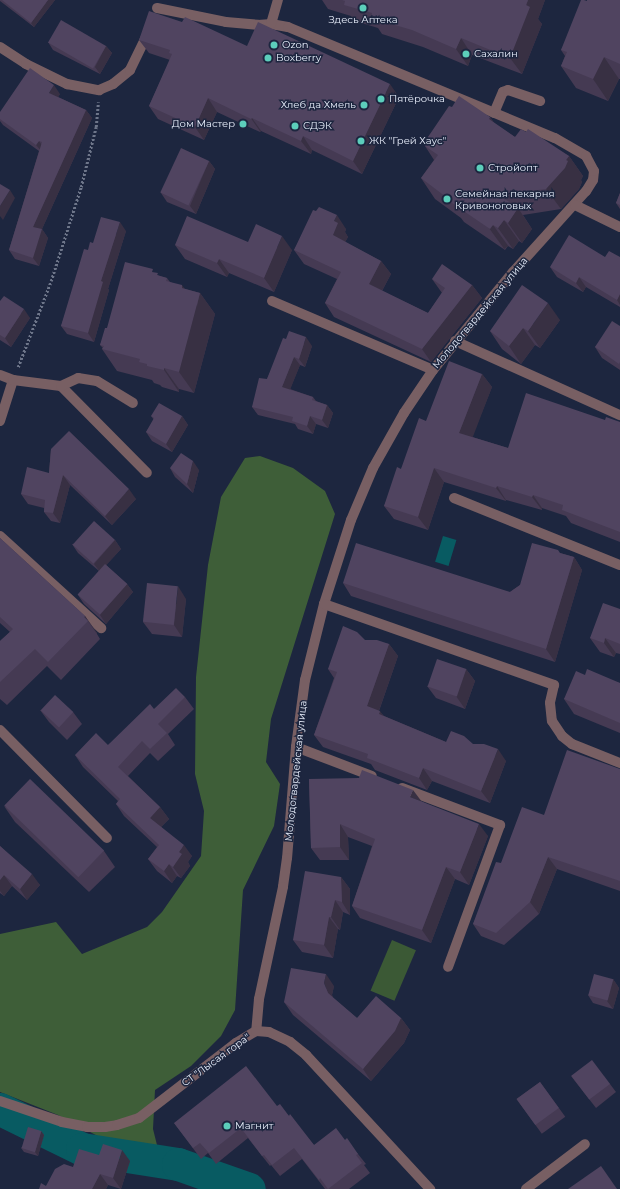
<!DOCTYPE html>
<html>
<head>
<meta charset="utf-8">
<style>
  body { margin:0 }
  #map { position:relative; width:620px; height:1189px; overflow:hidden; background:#1d263f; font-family:Montserrat,sans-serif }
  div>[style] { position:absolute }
  .green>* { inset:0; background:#3b5935; transform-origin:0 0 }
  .forest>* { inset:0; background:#3e5e38 }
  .water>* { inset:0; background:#085b62; transform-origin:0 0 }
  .river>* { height:33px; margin:-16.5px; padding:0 16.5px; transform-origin:16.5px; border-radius:16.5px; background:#085b62 }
  .path>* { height:2.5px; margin-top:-1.25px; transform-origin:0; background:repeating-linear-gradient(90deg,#6e768a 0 2px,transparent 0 4px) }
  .minor>* { height:10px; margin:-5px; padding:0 5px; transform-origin:5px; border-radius:5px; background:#785f63 }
  .wall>* { inset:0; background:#453a53; transform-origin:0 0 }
  .shaded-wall>* { inset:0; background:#383043; transform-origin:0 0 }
  .building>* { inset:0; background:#504460; transform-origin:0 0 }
  .dots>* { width:11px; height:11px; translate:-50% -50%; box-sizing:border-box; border:2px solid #1d263f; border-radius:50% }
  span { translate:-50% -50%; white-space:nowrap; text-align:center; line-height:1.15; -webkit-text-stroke:3px #1d263f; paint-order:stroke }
  .poi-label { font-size:10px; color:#e9effc }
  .left { translate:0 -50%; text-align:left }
  .right { translate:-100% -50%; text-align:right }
  .street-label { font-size:10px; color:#e9effc }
</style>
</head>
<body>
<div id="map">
  <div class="green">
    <div style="left:392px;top:940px;width:26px;height:55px;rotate:23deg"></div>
  </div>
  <div class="forest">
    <div style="clip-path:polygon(260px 456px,293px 468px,325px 491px,335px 514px,271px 719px,266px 762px,280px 784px,274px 826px,243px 890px,235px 1010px,221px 1036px,191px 1066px,155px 1090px,153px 1129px,159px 1153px,264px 1189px,217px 1189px,124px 1150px,58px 1115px,0 1092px,0 934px,56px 922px,82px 954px,147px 927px,162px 912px,201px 856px,204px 811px,195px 774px,196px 677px,208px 565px,221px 497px,245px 458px)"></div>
  </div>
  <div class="water">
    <div style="left:443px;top:536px;width:14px;height:27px;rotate:17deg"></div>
  </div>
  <div class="river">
    <div style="left:0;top:1109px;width:91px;rotate:26deg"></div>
    <div style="left:82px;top:1149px;width:97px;rotate:8.9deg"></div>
    <div style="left:178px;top:1164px;width:75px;rotate:19.4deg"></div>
  </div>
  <div class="path">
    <div style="left:18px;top:367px;width:92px;rotate:-69deg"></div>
    <div style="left:51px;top:281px;width:99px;rotate:-72.3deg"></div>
    <div style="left:81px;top:187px;width:62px;rotate:-76deg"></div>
    <div style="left:96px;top:127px;width:25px;rotate:-85deg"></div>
  </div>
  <div class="minor">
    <div style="left:157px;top:8px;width:70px;rotate:11.5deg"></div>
    <div style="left:226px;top:22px;width:32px;rotate:5deg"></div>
    <div style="left:258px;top:25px;width:13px;rotate:-4deg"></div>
    <div style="left:271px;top:24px;width:17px;rotate:10deg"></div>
    <div style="left:288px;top:27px;width:289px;rotate:22.6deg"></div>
    <div style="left:555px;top:138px;width:36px;rotate:30deg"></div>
    <div style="left:586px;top:156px;width:17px;rotate:62deg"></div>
    <div style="left:594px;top:171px;width:9px;rotate:96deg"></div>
    <div style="left:593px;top:180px;width:13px;rotate:122deg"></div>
    <div style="left:586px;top:191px;width:109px;rotate:132deg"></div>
    <div style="left:513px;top:272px;width:127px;rotate:129.2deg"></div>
    <div style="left:433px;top:370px;width:52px;rotate:124deg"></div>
    <div style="left:404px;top:413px;width:63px;rotate:119.4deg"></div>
    <div style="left:373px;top:468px;width:56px;rotate:112.9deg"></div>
    <div style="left:351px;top:520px;width:88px;rotate:107.8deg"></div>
    <div style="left:324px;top:604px;width:78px;rotate:104deg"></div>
    <div style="left:305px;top:680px;width:68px;rotate:97.7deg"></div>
    <div style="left:296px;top:747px;width:111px;rotate:94.6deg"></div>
    <div style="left:287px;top:858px;width:29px;rotate:98deg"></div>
    <div style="left:283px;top:887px;width:115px;rotate:102.1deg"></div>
    <div style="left:259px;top:999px;width:32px;rotate:95deg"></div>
    <div style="left:271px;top:24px;width:25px;rotate:-74deg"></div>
    <div style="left:0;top:47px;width:31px;rotate:33deg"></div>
    <div style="left:26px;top:64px;width:46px;rotate:26deg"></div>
    <div style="left:67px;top:84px;width:33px;rotate:11deg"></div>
    <div style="left:99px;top:90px;width:15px;rotate:-23deg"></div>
    <div style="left:113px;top:84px;width:22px;rotate:-39deg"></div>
    <div style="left:130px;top:70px;width:41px;rotate:-64.1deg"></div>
    <div style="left:494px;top:113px;width:23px;rotate:-67deg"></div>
    <div style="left:503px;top:92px;width:5px;rotate:-22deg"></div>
    <div style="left:508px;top:90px;width:34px;rotate:19deg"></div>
    <div style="left:575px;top:205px;width:50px;rotate:26.1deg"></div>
    <div style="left:272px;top:301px;width:175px;rotate:23.2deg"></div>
    <div style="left:455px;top:341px;width:181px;rotate:24.2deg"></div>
    <div style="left:0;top:375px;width:14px;rotate:21deg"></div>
    <div style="left:13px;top:380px;width:43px;rotate:107.6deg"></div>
    <div style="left:13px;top:380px;width:48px;rotate:7.1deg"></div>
    <div style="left:61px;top:386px;width:122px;rotate:45.3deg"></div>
    <div style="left:61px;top:386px;width:19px;rotate:-25deg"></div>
    <div style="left:78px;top:378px;width:19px;rotate:9deg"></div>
    <div style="left:97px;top:381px;width:42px;rotate:31.4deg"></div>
    <div style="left:454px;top:498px;width:179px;rotate:22deg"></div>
    <div style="left:0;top:536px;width:137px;rotate:42.3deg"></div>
    <div style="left:324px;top:604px;width:244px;rotate:19.4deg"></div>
    <div style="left:554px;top:685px;width:18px;rotate:103deg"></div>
    <div style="left:550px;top:703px;width:18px;rotate:84deg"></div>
    <div style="left:552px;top:721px;width:18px;rotate:56deg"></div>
    <div style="left:562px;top:736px;width:13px;rotate:39deg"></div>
    <div style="left:572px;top:744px;width:52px;rotate:21.6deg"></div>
    <div style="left:0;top:730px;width:152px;rotate:45.3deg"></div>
    <div style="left:296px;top:747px;width:81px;rotate:20.9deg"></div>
    <div style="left:402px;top:788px;width:105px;rotate:20.7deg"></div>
    <div style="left:500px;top:825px;width:151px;rotate:110.1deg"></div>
    <div style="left:0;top:1101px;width:65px;rotate:18.7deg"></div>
    <div style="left:62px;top:1122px;width:25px;rotate:11deg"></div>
    <div style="left:87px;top:1127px;width:18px"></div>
    <div style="left:105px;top:1127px;width:12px;rotate:-9deg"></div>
    <div style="left:117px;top:1125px;width:23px;rotate:-18deg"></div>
    <div style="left:139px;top:1118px;width:123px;rotate:-37.7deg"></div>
    <div style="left:236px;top:1043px;width:23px;rotate:-31deg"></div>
    <div style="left:256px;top:1031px;width:13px;rotate:4deg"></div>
    <div style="left:269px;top:1032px;width:23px;rotate:25deg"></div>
    <div style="left:290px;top:1042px;width:21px;rotate:39deg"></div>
    <div style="left:306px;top:1055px;width:183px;rotate:47.2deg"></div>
    <div style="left:526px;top:1189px;width:74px;rotate:-37.3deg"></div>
  </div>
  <div class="wall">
    <div style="clip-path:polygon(0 0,55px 0,34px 27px,0 1px)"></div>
    <div style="clip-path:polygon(322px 0,545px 0,538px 19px,542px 24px,522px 74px,472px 55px,468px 66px,423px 47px,382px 34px,378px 28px,355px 21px,351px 16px,328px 9px)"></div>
    <div style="clip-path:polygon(620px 0,620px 79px,619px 79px,608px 101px,576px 88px,561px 66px,565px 56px,561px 50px,587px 1px)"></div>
    <div style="clip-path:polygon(139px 40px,247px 46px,399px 97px,362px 174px,312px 150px,311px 154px,261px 131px,260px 132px,217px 112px,204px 140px,158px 119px,149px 106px,170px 60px,149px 53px)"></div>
    <div style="clip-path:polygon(48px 42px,106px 46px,112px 53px,100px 74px,53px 50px)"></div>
    <div style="clip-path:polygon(60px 94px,58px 97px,86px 110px,92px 118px,42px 229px,48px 238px,39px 266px,15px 259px,9px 250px,39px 151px,3px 125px,0 121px,0 112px)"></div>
    <div style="clip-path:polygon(452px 107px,490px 117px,494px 123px,515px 137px,526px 132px,569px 156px,583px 176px,581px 180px,582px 182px,579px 189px,561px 209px,523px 215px,532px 229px,522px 243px,519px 241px,513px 249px,508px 246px,505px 250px,464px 222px,461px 218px,435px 199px,421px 178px,434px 160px,425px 146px,430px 140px,428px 137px)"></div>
    <div style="clip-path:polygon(209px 161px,215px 169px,196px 214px,167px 202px,161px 193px)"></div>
    <div style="clip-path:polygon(620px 193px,620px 209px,616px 203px)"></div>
    <div style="clip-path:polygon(316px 211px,346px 229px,345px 232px,348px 237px,345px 242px,381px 261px,391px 274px,382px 291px,428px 313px,442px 293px,432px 279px,472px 285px,482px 298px,431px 362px,334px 317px,325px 303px,337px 279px,304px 264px,294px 250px)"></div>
    <div style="clip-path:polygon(126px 231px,108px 289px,109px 290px,94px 342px,67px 334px,61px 326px,88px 250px,93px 243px)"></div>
    <div style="clip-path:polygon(248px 242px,292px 250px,274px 292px,229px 273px,227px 277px,185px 259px,175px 245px)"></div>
    <div style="clip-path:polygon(605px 257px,620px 257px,620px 307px,586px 287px,583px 292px,557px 277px,550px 267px)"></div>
    <div style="clip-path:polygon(155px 273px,159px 276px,167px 278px,170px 282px,185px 289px,200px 293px,215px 314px,194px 393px,179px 389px,179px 392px,162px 387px,160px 385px,154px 383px,152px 380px,117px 371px,102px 349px,103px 348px,100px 345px,107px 328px)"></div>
    <div style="clip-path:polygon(0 301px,30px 318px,11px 347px,0 340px)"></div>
    <div style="clip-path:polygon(560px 320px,540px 348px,535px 345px,521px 364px,502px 349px,490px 331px)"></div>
    <div style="clip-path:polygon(620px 326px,620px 370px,602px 358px,595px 347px)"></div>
    <div style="clip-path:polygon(286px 339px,312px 346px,305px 367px,300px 365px,290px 389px,313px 397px,316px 401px,327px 405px,333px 413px,328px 428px,316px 424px,313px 434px,298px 429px,295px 424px,258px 415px,252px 407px,267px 379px)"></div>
    <div style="clip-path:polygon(482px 374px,492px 387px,472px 437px,508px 448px,605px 420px,620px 422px,620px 542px,571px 523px,566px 516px,542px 508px,542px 510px,506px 500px,506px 501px,444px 482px,428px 530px,394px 519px,384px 506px,401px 469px,426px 421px)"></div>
    <div style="clip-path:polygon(151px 416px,182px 416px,188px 425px,172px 452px,152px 441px,146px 432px,154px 420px)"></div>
    <div style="clip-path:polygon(51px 449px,136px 499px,112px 525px,70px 485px,60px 523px,51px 521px,44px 512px,44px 508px,28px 504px,21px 494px,49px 473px)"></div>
    <div style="clip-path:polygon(170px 468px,199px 470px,193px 493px,175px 477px)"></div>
    <div style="clip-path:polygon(0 538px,85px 616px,97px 633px,97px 634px,100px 639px,61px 680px,47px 666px,7px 705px,0 699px,0 641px,10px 632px,0 623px)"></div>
    <div style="clip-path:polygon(115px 540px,121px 549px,106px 565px,127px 584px,133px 592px,106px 624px,84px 604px,78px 595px,99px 571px,78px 553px,72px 544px)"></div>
    <div style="clip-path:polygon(560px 553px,574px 557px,582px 570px,555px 662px,351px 596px,343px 583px,510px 592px,520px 585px)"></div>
    <div style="clip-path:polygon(186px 599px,182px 637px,152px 634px,143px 622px)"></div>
    <div style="clip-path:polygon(620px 609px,620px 654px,616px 653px,614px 657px,600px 652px,590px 638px)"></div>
    <div style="clip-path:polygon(365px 640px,389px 644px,398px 656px,379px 711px,384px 716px,446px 742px,473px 744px,506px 761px,490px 803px,432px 781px,427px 790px,375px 770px,371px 764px,323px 747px,314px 735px,334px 678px,328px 669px)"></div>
    <div style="clip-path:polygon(466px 669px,475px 681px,465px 709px,436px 698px,427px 686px)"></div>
    <div style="clip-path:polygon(585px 675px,620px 683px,620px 733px,574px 714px,564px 699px)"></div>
    <div style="clip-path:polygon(185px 697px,194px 709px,168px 734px,175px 745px,158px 761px,150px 753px,128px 776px,160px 807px,169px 819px,161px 827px,192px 856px,188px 862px,190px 866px,181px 878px,177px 876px,172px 883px,157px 871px,148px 859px,157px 847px,124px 816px,116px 804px,118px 801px,83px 767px,75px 755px,108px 745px,154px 709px)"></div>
    <div style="clip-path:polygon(40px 710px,73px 712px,82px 724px,67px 740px,49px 722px)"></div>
    <div style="clip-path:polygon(620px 769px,620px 891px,557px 869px,539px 914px,504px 945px,481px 936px,473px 924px,501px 863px,544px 815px)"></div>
    <div style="clip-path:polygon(309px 779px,421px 801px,488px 836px,469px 885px,455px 879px,431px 943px,360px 918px,352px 906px,372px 846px,348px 837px,349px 860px,320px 860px,311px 848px)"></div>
    <div style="clip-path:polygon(4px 806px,104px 851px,115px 867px,89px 892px,15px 822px)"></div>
    <div style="clip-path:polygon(0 846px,40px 885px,27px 900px,12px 886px,4px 896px,0 893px)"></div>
    <div style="clip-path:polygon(341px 877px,350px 889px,350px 915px,343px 912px,340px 930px,338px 929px,333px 958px,302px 952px,293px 940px)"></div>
    <div style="clip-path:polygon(613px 979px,619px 988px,613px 1009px,593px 1003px,588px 995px)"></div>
    <div style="clip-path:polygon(334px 986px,332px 995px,333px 998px,357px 1018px,401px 1018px,410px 1030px,404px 1043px,371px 1081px,293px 1015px,284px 1002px)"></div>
    <div style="clip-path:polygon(571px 1076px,610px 1084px,616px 1092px,596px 1108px)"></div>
    <div style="left:540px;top:1082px;width:43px;height:29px;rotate:54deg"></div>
    <div style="clip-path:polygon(277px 1106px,289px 1116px,314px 1145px,345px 1140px,358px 1154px,366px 1164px,364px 1165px,370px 1173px,349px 1189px,325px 1189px,302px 1159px,280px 1176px,271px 1165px,270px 1166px,248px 1138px,216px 1164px,208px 1153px,201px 1159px,174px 1123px)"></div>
    <div style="clip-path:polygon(41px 1131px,44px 1135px,38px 1156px,24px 1152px,21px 1148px)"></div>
    <div style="clip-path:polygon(99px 1155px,130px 1161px,121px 1189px,108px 1185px,106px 1189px,39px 1189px,46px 1186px,73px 1167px)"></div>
  </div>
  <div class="shaded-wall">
    <div style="clip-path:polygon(48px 0,55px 0,34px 27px,31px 23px)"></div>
    <div style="clip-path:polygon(528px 0,545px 0,538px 19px,542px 24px,522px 74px,510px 58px)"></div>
    <div style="clip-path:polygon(461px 38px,472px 55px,468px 66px,456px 49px)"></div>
    <div style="clip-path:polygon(106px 46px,112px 53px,100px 74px,95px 67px)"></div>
    <div style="clip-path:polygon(604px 57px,619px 79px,608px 101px,593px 79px)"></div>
    <div style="clip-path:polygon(390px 84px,399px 97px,362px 174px,353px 161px)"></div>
    <div style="clip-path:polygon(54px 85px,60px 94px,55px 102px,49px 93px)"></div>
    <div style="clip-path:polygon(208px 98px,217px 112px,204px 140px,195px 127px)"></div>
    <div style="clip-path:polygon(86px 110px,92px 118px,42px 229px,48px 238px,39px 266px,33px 258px,33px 227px)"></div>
    <div style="clip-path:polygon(490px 117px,505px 138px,489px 119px)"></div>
    <div style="left:252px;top:118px;width:16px;height:1px;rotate:55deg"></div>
    <div style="clip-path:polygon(303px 136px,312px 150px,311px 154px,301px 141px)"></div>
    <div style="clip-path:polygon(39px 141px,45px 150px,43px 153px,36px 145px)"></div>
    <div style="clip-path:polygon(569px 156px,583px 176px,581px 180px,582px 182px,579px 189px,561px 209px,546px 189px)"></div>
    <div style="clip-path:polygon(209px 161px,215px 169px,196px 214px,190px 206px)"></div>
    <div style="clip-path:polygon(10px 190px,15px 198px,3px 220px,0 216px,0 206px)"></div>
    <div style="clip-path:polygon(518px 208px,532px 229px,522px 243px,508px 223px)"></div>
    <div style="clip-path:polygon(337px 215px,346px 229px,345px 232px,348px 237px,342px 248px,333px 235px,334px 221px)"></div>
    <div style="clip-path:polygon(504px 220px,519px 241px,513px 249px,498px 228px)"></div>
    <div style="clip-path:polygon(120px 222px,126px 231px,108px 289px,109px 290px,94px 342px,88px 333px,101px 281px)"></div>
    <div style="left:493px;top:225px;width:26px;height:5px;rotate:54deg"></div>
    <div style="clip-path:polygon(282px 236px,292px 250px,274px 292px,264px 278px)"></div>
    <div style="clip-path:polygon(219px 259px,229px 273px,227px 277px,217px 263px)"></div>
    <div style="clip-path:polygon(381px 261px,391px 274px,378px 298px,369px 284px)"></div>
    <div style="clip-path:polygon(579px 277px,586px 287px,583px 292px,576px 283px)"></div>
    <div style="clip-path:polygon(182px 285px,197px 306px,200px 293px,215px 314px,194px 393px,179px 372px,182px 288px)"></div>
    <div style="clip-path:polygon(472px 285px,482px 298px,431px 362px,422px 349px)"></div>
    <div style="clip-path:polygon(620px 294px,620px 305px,617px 300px)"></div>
    <div style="clip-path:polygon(548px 303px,560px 320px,540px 348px,528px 331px)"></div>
    <div style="clip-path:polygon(24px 309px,30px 318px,11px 347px,5px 338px)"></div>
    <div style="clip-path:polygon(523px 328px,535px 345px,521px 364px,509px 346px)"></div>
    <div style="clip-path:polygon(306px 337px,312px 346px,305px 367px,299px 359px)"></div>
    <div style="clip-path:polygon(294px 357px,300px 365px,288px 395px,282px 387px)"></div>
    <div style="clip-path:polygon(164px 368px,179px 389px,179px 392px,164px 370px)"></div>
    <div style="clip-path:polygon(482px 374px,492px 387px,469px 447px,459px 433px)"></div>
    <div style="clip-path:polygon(327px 405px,333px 413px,328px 428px,322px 420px)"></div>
    <div style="clip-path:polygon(182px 416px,188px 425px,172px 452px,166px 444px)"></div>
    <div style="clip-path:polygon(310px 416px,316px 424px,313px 434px,307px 426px)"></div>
    <div style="clip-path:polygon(193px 461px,199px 470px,193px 493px,187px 484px)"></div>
    <div style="clip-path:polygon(434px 468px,444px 482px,428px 530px,418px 517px)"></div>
    <div style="clip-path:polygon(63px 475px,70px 485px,60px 523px,53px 513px)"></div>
    <div style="clip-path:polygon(497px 486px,506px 500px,506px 501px,496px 488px)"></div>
    <div style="clip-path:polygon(129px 489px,136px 499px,112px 525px,105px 516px)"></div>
    <div style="clip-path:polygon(533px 495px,542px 508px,542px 510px,532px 497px)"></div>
    <div style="clip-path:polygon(115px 540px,121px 549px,100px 572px,94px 564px)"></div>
    <div style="clip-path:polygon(574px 557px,582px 570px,555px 662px,546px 649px)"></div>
    <div style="clip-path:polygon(127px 584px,133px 592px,106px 624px,100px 615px)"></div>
    <div style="clip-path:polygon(178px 586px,186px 599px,182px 637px,174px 625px)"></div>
    <div style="clip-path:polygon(85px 616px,97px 633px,97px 634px,88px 621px,84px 617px)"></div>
    <div style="clip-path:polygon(605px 638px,616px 653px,614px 657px,604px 643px)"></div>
    <div style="clip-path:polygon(389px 644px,398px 656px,376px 719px,367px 706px)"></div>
    <div style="clip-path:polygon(466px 669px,475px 681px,465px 709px,456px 696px)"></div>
    <div style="clip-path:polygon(380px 711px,389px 724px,379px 714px)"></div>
    <div style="clip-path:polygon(498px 749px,506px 761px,490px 803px,481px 791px)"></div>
    <div style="clip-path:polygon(423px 768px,432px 781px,427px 790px,419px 778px)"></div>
    <div style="clip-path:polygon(413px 790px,422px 802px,410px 797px)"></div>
    <div style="clip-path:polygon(160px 807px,169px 819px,158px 830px,150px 818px)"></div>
    <div style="clip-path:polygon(340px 824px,348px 837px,349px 860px,340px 847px)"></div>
    <div style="clip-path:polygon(479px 824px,488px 836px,469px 885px,460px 872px)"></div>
    <div style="clip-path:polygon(184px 845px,192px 856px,188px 862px,190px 866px,181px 878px,173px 867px,179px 852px)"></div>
    <div style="clip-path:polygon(548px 857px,557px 869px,539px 914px,530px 902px)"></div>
    <div style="clip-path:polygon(169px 864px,177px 876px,172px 883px,164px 871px)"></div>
    <div style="clip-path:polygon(446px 867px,455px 879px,431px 943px,422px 930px)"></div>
    <div style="clip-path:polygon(32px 874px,40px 885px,27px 900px,20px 889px)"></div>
    <div style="clip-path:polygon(4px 875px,12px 886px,4px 896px,0 891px,0 880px)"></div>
    <div style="clip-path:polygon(341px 877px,350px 889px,350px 915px,342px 902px)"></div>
    <div style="clip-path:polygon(335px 900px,343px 912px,340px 930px,331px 917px)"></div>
    <div style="clip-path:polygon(329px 917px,338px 929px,333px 958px,324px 945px)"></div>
    <div style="clip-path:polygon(326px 974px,334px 986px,332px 995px,337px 1006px,328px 993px,324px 983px)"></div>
    <div style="clip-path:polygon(613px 979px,619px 988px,613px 1009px,607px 1001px)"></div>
    <div style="clip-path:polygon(401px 1018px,410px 1030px,404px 1043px,371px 1081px,363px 1069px)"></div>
    <div style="clip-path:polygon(41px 1131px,44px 1135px,38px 1156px,35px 1152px)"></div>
    <div style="clip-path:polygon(122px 1150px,130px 1161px,121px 1189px,113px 1178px)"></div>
    <div style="clip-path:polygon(100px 1174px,108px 1185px,106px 1189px,92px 1189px)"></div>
  </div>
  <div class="building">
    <div style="clip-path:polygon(2px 0,48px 0,31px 23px)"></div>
    <div style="clip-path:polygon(342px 0,528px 0,526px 5px,530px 7px,510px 58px,461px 38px,456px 49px,412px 30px,371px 18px,372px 13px,344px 5px,345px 1px)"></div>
    <div style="clip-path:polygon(581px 0,584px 0,587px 1px,587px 0,620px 0,620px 64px,604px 57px,593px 79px,561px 66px,567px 52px,561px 50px)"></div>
    <div style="clip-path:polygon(149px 11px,182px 22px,185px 17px,247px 46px,258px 22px,390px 84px,353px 161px,303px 136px,301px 141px,252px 118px,251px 119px,208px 98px,195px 127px,149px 106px,172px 54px,169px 53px,170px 50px,139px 40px)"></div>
    <div style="left:61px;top:20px;width:52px;height:26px;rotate:30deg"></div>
    <div style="clip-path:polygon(30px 68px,54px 85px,49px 93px,86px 110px,33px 227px,42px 229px,33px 258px,9px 250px,42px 142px,39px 141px,36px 145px,0 119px,0 112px)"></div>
    <div style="clip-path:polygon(459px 96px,490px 117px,489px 119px,515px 137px,521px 129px,526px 132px,528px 129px,569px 156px,566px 160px,568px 161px,565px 168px,546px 189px,499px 195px,518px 208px,508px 223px,504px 220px,498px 228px,493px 225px,490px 229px,449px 201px,450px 200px,421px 178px,438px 155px,425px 146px,431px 139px,428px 137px,449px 106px,452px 107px)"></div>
    <div style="left:181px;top:148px;width:31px;height:49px;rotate:25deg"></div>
    <div style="clip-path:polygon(0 184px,10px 190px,0 206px)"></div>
    <div style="clip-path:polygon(620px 193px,620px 205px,616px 203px)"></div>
    <div style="clip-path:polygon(319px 207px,337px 215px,334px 221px,338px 223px,333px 235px,381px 261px,369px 284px,428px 313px,445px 288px,432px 279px,442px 264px,472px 285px,422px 349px,325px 303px,341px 272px,294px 250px,313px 210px,316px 211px)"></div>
    <div style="clip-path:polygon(187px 216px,248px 242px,256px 224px,282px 236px,264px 278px,219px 259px,217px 263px,175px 245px)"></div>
    <div style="clip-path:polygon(101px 217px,120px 222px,101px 281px,103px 282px,88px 333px,61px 326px,84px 249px,88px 250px,90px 242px,93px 243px)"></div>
    <div style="clip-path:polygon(569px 235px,605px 257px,609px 251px,620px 257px,620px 294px,617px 300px,579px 277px,576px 283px,550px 267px)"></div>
    <div style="clip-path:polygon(125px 262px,153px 269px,152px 272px,158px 273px,157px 275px,167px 278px,166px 281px,182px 285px,182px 288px,200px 293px,179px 372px,164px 368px,164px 370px,147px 366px,147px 364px,139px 362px,140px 359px,102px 349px,104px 346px,100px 345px,105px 328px,107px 328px)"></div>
    <div style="clip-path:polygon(522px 285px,548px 303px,528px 331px,523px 328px,509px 346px,490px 331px)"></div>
    <div style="clip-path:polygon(4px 296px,24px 309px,5px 338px,0 335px,0 301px)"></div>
    <div style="clip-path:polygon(612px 321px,620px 326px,620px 362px,619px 364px,595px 347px)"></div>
    <div style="clip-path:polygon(289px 331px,306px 337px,299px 359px,294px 357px,282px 387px,313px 397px,312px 400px,327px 405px,322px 420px,310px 416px,307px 426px,292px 421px,293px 417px,252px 407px,259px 378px,267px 379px,283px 338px,286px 339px)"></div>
    <div style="clip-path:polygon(449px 361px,482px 374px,459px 433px,508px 448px,526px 393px,605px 420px,606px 417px,620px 422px,620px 532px,562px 510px,563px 505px,533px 495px,532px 497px,497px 486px,496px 488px,434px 468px,418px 517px,384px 506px,397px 467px,401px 469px,419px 418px,426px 421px)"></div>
    <div style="clip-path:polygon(159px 403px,182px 416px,166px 444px,146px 432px,154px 418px,151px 416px)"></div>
    <div style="clip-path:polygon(69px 431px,129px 489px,105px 516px,63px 475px,53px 513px,44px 512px,45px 500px,21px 494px,27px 467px,49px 473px,51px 449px)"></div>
    <div style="clip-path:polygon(181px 453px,193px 461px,187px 484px,170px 468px)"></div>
    <div style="left:94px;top:521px;width:28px;height:32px;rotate:42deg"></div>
    <div style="clip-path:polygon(0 538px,85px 616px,84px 617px,88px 621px,48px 662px,35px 649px,0 682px,0 641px,13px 629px,0 617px)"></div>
    <div style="clip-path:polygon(356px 543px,510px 592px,520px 585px,532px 543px,558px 550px,560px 553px,574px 557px,546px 649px,343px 583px)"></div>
    <div style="left:105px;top:564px;width:30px;height:41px;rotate:42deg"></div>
    <div style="left:147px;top:583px;width:31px;height:39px;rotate:6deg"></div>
    <div style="clip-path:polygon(603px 603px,620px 609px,620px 644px,605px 638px,604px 643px,590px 638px)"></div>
    <div style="clip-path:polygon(343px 626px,357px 632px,365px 640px,377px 640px,389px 644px,367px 706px,380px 711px,379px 714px,446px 742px,451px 731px,464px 736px,473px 744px,484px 744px,498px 749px,481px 791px,423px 768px,419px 778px,367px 758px,368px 754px,314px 735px,337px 672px,328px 669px)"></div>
    <div style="left:437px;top:659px;width:31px;height:29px;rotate:19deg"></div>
    <div style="clip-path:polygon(587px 669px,620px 683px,620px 723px,564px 699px,576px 671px,585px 675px)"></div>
    <div style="clip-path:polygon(176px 688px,185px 697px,158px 724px,167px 733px,150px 749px,142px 741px,118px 767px,160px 807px,150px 818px,184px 845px,179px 852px,182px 854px,173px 867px,169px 864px,164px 871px,148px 859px,159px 845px,116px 804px,120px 799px,75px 755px,96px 733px,108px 745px,150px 704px,154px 709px)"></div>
    <div style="left:55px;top:695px;width:25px;height:21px;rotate:43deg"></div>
    <div style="clip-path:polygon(567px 750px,620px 769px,620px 881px,548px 857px,530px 902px,496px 933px,473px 924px,496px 862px,501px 863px,522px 807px,544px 815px)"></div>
    <div style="clip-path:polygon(362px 770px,413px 790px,410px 797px,479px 824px,460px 872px,446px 867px,422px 930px,352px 906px,375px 839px,340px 824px,340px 847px,311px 848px,309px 779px,359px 778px)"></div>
    <div style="left:30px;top:779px;width:103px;height:37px;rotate:44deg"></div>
    <div style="clip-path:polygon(0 846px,32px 874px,20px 889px,4px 875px,0 880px)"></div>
    <div style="clip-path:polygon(305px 871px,341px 877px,342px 902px,335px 900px,331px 917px,329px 917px,324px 945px,293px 940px)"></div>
    <div style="clip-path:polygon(291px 968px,326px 974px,324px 983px,328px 993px,357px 1018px,376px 996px,401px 1018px,395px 1031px,363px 1069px,284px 1002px)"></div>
    <div style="left:594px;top:974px;width:20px;height:22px;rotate:15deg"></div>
    <div style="left:592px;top:1060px;width:30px;height:26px;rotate:53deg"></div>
    <div style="clip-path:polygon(246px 1066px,277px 1106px,280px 1104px,289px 1116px,290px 1114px,314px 1145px,336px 1128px,345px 1140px,347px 1138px,358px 1154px,356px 1155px,362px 1163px,328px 1189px,320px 1178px,319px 1180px,294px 1148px,272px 1165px,264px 1155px,262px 1156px,241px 1128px,209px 1153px,200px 1143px,193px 1148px,174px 1123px)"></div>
    <div style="left:540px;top:1082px;width:32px;height:29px;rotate:54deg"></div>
    <div style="left:28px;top:1127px;width:14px;height:22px;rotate:17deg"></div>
    <div style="clip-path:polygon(103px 1144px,122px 1150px,113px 1178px,100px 1174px,92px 1189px,39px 1189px,41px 1183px,46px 1186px,55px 1169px,64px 1164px,73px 1167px,79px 1149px,99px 1155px)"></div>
    <div style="clip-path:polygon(601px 1166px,617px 1189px,568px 1189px)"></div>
  </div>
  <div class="dots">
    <div style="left:363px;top:8px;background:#5ccebb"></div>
    <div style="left:274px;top:45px;background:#5ccebb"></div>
    <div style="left:466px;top:54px;background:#5ccebb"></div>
    <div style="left:268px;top:58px;background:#5ccebb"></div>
    <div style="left:381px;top:99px;background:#5ccebb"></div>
    <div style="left:364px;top:105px;background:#5ccebb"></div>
    <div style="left:243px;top:124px;background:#5ccebb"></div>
    <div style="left:295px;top:126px;background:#5ccebb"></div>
    <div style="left:361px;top:141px;background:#5ccebb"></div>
    <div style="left:480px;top:168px;background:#5ccebb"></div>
    <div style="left:447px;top:199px;background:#5ccebb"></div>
    <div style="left:227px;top:1126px;background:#5ccebb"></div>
  </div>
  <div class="poi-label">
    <span style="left:363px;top:20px">Здесь Аптека</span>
    <span class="left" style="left:282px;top:45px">Ozon</span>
    <span class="left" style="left:474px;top:54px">Сахалин</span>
    <span class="left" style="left:276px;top:58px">Boxberry</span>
    <span class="left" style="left:389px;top:99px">Пятёрочка</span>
    <span class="right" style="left:356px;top:105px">Хлеб да Хмель</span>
    <span class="right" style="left:235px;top:124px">Дом Мастер</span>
    <span class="left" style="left:303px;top:126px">СДЭК</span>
    <span class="left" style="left:369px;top:141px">ЖК "Грей Хаус"</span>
    <span class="left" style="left:488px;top:168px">Стройопт</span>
    <span class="left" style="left:455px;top:199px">Семейная пекарня<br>Кривоноговых</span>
    <span class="left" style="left:235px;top:1126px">Магнит</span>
  </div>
  <div class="street-label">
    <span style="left:480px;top:313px;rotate:-50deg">Молодогвардейская улица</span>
    <span style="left:296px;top:771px;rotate:-84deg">Молодогвардейская улица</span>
    <span style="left:216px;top:1060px;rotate:-36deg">СТ "Лысая гора"</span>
  </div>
</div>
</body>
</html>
